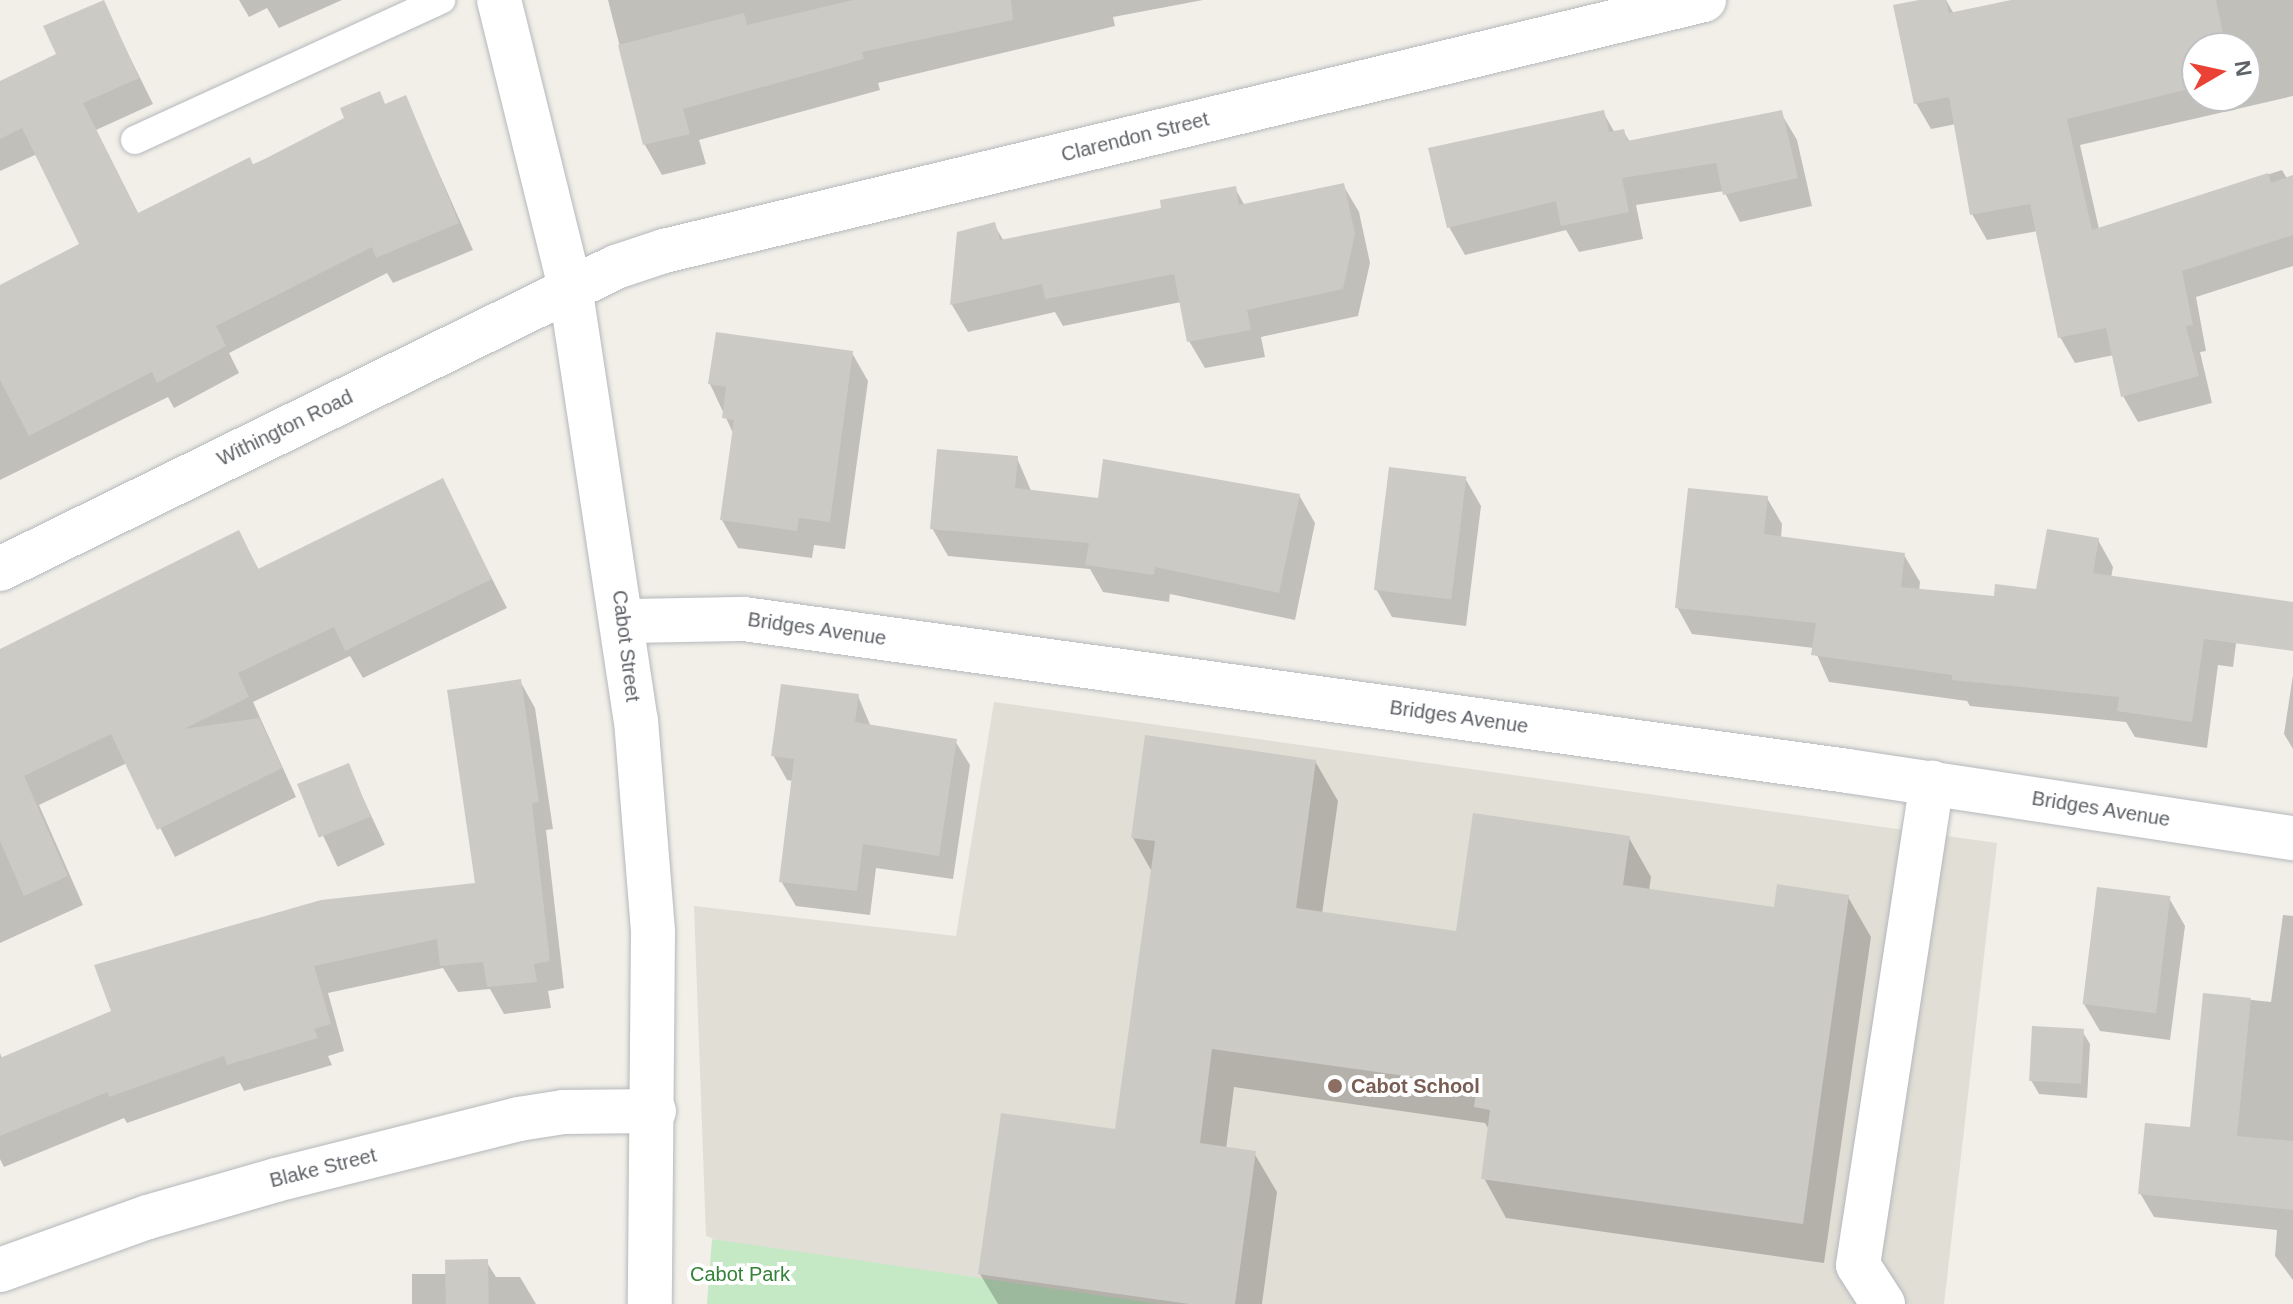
<!DOCTYPE html>
<html>
<head>
<meta charset="utf-8">
<style>
  body { margin:0 }
  #map { position:relative; width:2293px; height:1304px; overflow:hidden; background:#f1efe8; font-family:Helvetica,sans-serif }
  div>[style] { position:absolute }
  .education>* { inset:0; background:#e1ded6 }
  .green>* { inset:0; background:#c5e8c5 }
  .shadow>* { inset:0; background:#0003; transform-origin:0 0 }
  .building>* { inset:0; background:#cccac5; transform-origin:0 0 }
  .roads { filter:drop-shadow(0 0 2px #b5b8bc) drop-shadow(0 0 2px #b5b8bc) }
  .lane>* { height:28px; margin:-14px; padding:0 14px; transform-origin:14px; border-radius:14px; background:#fff }
  .street>* { height:44px; margin:-22px; padding:0 22px; transform-origin:22px; border-radius:22px; background:#fff }
  .secondary>* { height:44px; margin:-22px; padding:0 22px; transform-origin:22px; border-radius:22px; background:#fff }
  .dots>* { width:22px; height:22px; translate:-50% -50%; box-sizing:border-box; border:4px solid #fff; border-radius:50% }
  span { translate:-50% -50%; white-space:nowrap; text-align:center; line-height:1.15; -webkit-text-stroke:8px #fff; paint-order:stroke }
  .street-label { font-size:20px; color:#5f6368 }
  .education-label { font-size:20px; color:#785e54; font-weight:700 }
  .left { translate:0 -50%; text-align:left }
  .park-label { font-size:20px; color:#348238 }
  .north { position:absolute; left:2181px; top:32px; width:80px; height:80px; box-sizing:border-box; background:#fff; border:2px solid #bfc1c3; border-radius:50%; rotate:81deg; font-size:22px; font-weight:700; line-height:32px; text-align:center; color:#5f6368 }
  .north::after { content:''; display:block; margin:auto; width:28px; height:36px; background:#ea4335; clip-path:polygon(50% 0,100% 100%,50% 72%,0 100%) }
</style>
</head>
<body>
<div id="map">
  <div class="education">
    <div style="clip-path:polygon(994px 702px,1997px 843px,1944px 1304px,902px 1304px,706px 1236px,694px 906px,956px 936px)"></div>
  </div>
  <div class="green">
    <div style="clip-path:polygon(712px 1239px,1159px 1304px,707px 1304px)"></div>
  </div>
  <div class="shadow">
    <div style="clip-path:polygon(239px 0,342px 0,279px 28px,267px 8px,249px 17px)"></div>
    <div style="clip-path:polygon(608px 0,1203px 0,1113px 17px,1115px 26px,878px 83px,880px 90px,699px 140px,706px 164px,662px 175px,645px 145px)"></div>
    <div style="clip-path:polygon(evenodd,1928px 0,1946px 0,1954px 14px,2020px 0,2293px 0,2293px 96px,2080px 145px,2099px 229px,2282px 170px,2293px 189px,2293px 266px,2196px 297px,2206px 351px,2200px 352px,2212px 403px,2138px 422px,2123px 396px,2114px 355px,2075px 363px,2060px 337px,2038px 231px,1987px 240px,1972px 214px,1956px 124px,1931px 129px,1916px 103px,1928px 0,2197px 48px,2245px 48px,2245px 96px,2197px 96px,2197px 48px)"></div>
    <div style="clip-path:polygon(102px 1px,153px 104px,96px 130px,139px 215px,405px 97px,473px 250px,393px 283px,387px 273px,229px 353px,239px 373px,174px 408px,168px 397px,0 480px,0 287px,82px 245px,37px 154px,0 171px,0 83px,59px 55px)"></div>
    <div style="clip-path:polygon(1603px 112px,1615px 133px,1623px 131px,1630px 142px,1781px 113px,1797px 140px,1812px 206px,1740px 222px,1724px 191px,1636px 205px,1643px 239px,1579px 252px,1566px 230px,1465px 255px,1449px 227px)"></div>
    <div style="clip-path:polygon(1343px 185px,1359px 212px,1370px 263px,1358px 316px,1261px 337px,1265px 357px,1205px 368px,1189px 341px,1181px 302px,1063px 326px,1055px 312px,968px 332px,952px 305px,959px 233px,994px 225px,1004px 241px,1163px 209px,1235px 188px,1245px 206px)"></div>
    <div style="clip-path:polygon(852px 353px,868px 381px,845px 549px,814px 545px,812px 558px,738px 548px,722px 520px,734px 435px,710px 384px)"></div>
    <div style="clip-path:polygon(1017px 458px,1032px 493px,1099px 501px,1299px 495px,1315px 523px,1295px 620px,1170px 594px,1169px 602px,1103px 592px,1090px 569px,948px 556px,932px 528px)"></div>
    <div style="clip-path:polygon(1465px 478px,1481px 506px,1466px 626px,1392px 617px,1376px 589px)"></div>
    <div style="clip-path:polygon(442px 481px,507px 608px,363px 678px,350px 656px,253px 702px,296px 797px,175px 857px,127px 763px,39px 805px,83px 905px,0 943px,0 650px,238px 532px,259px 570px)"></div>
    <div style="clip-path:polygon(1767px 498px,1782px 524px,1781px 538px,1904px 555px,1920px 582px,1919px 591px,1996px 598px,2038px 591px,2098px 540px,2113px 567px,2111px 578px,2239px 621px,2233px 667px,2218px 665px,2207px 748px,2135px 737px,2126px 722px,1970px 706px,1967px 701px,1829px 682px,1814px 648px,1692px 634px,1677px 607px)"></div>
    <div style="clip-path:polygon(2293px 675px,2293px 749px,2284px 734px)"></div>
    <div style="clip-path:polygon(520px 681px,535px 708px,553px 829px,546px 830px,564px 988px,548px 991px,551px 1008px,504px 1014px,490px 989px,458px 992px,443px 968px,328px 993px,344px 1051px,328px 1056px,332px 1065px,244px 1091px,240px 1083px,127px 1123px,124px 1118px,4px 1167px,0 1159px,0 1053px,2px 1059px,477px 885px)"></div>
    <div style="clip-path:polygon(858px 696px,871px 727px,955px 741px,970px 765px,953px 879px,876px 868px,870px 915px,796px 906px,781px 881px,793px 781px,787px 780px,773px 755px)"></div>
    <div style="clip-path:polygon(1315px 761px,1338px 801px,1322px 914px,1458px 933px,1629px 838px,1651px 877px,1649px 891px,1776px 910px,1848px 897px,1871px 937px,1824px 1263px,1506px 1218px,1484px 1178px,1490px 1131px,1485px 1123px,1234px 1087px,1226px 1149px,1254px 1153px,1277px 1192px,1262px 1304px,998px 1304px,980px 1274px,1116px 1132px,1152px 872px,1133px 838px)"></div>
    <div style="left:348px;top:766px;width:87px;height:52px;rotate:65deg"></div>
    <div style="clip-path:polygon(2169px 898px,2185px 926px,2170px 1040px,2100px 1031px,2084px 1004px)"></div>
    <div style="clip-path:polygon(2283px 915px,2293px 916px,2293px 1280px,2275px 1256px,2277px 1230px,2154px 1217px,2140px 1193px,2192px 1129px,2205px 995px,2271px 1002px)"></div>
    <div style="clip-path:polygon(2082px 1031px,2090px 1044px,2087px 1098px,2039px 1094px,2031px 1080px)"></div>
    <div style="clip-path:polygon(486px 1261px,496px 1277px,520px 1277px,536px 1304px,412px 1304px,412px 1274px,447px 1274px)"></div>
  </div>
  <div class="building">
    <div style="clip-path:polygon(104px 0,139px 78px,83px 103px,138px 213px,250px 157px,253px 165px,344px 118px,340px 108px,380px 91px,385px 104px,406px 95px,459px 223px,376px 258px,372px 247px,216px 326px,226px 346px,157px 383px,152px 372px,29px 436px,0 380px,0 285px,79px 244px,22px 128px,0 139px,0 81px,56px 54px,43px 26px)"></div>
    <div style="clip-path:polygon(853px 0,1011px 0,1013px 20px,862px 52px,864px 59px,683px 109px,690px 134px,643px 145px,618px 45px,744px 13px,747px 25px)"></div>
    <div style="clip-path:polygon(1919px 0,1946px 0,1949px 13px,2011px 0,2216px 0,2226px 48px,2197px 48px,2197px 87px,2067px 119px,2092px 230px,2268px 173px,2271px 183px,2293px 175px,2293px 235px,2182px 271px,2193px 325px,2186px 326px,2199px 376px,2121px 397px,2106px 328px,2058px 338px,2030px 204px,1970px 215px,1949px 97px,1914px 104px,1893px 5px)"></div>
    <div style="clip-path:polygon(1604px 110px,1609px 132px,1624px 129px,1627px 141px,1782px 110px,1798px 178px,1723px 195px,1716px 163px,1622px 178px,1629px 212px,1561px 226px,1556px 201px,1447px 228px,1428px 148px)"></div>
    <div style="clip-path:polygon(1344px 183px,1355px 234px,1343px 289px,1247px 310px,1251px 330px,1187px 342px,1174px 274px,1045px 299px,1042px 284px,950px 305px,957px 232px,995px 222px,1000px 240px,1161px 208px,1160px 200px,1236px 186px,1239px 205px)"></div>
    <div style="clip-path:polygon(716px 332px,853px 351px,830px 522px,799px 518px,797px 531px,720px 520px,734px 420px,722px 418px,726px 387px,708px 384px)"></div>
    <div style="clip-path:polygon(937px 449px,1018px 456px,1015px 488px,1098px 498px,1103px 459px,1300px 494px,1279px 593px,1155px 567px,1154px 575px,1085px 565px,1089px 543px,930px 529px)"></div>
    <div style="left:1389px;top:467px;width:78px;height:124px;rotate:7deg"></div>
    <div style="clip-path:polygon(443px 478px,492px 579px,345px 651px,334px 627px,238px 673px,249px 697px,184px 729px,259px 718px,282px 768px,157px 830px,111px 734px,24px 776px,68px 876px,24px 896px,0 841px,0 649px,239px 530px,258px 569px)"></div>
    <div style="clip-path:polygon(1688px 488px,1768px 496px,1764px 534px,1905px 553px,1901px 587px,1994px 596px,1995px 584px,2036px 589px,2047px 529px,2099px 538px,2093px 573px,2293px 602px,2293px 651px,2204px 639px,2192px 722px,2117px 711px,2119px 697px,1952px 680px,1952px 675px,1811px 655px,1816px 623px,1675px 608px)"></div>
    <div style="clip-path:polygon(521px 679px,539px 802px,532px 803px,550px 961px,534px 964px,537px 982px,487px 987px,483px 962px,440px 966px,437px 939px,314px 966px,331px 1024px,314px 1029px,318px 1038px,227px 1065px,224px 1056px,109px 1097px,108px 1092px,0 1136px,0 1058px,111px 1011px,94px 965px,321px 900px,475px 883px,447px 690px)"></div>
    <div style="clip-path:polygon(781px 684px,859px 694px,855px 722px,957px 739px,939px 856px,863px 844px,857px 891px,779px 882px,794px 759px,771px 756px)"></div>
    <div style="clip-path:polygon(1145px 735px,1316px 760px,1296px 908px,1456px 931px,1473px 813px,1630px 836px,1623px 885px,1774px 907px,1777px 884px,1849px 895px,1803px 1224px,1481px 1179px,1490px 1110px,1474px 1107px,1477px 1086px,1212px 1049px,1200px 1143px,1256px 1151px,1235px 1304px,1189px 1304px,978px 1274px,1001px 1113px,1115px 1129px,1155px 841px,1131px 838px)"></div>
    <div style="left:349px;top:763px;width:58px;height:56px;rotate:68deg"></div>
    <div style="left:2097px;top:887px;width:74px;height:118px;rotate:7deg"></div>
    <div style="clip-path:polygon(2203px 993px,2251px 998px,2237px 1136px,2293px 1141px,2293px 1210px,2138px 1194px,2145px 1123px,2190px 1127px)"></div>
    <div style="left:2032px;top:1026px;width:52px;height:55px;rotate:3deg"></div>
    <div style="left:488px;top:1259px;width:45px;height:43px;rotate:89deg"></div>
  </div>
  <div class="roads">
    <div class="lane">
      <div style="left:135px;top:140px;width:337px;rotate:-24.6deg"></div>
    </div>
    <div class="street">
      <div style="left:0;top:569px;width:686px;rotate:-26.12deg"></div>
      <div style="left:616px;top:267px;width:51px;rotate:-18.4deg"></div>
      <div style="left:664px;top:251px;width:1070px;rotate:-13.57deg"></div>
      <div style="left:624px;top:621px;width:120px;rotate:-1deg"></div>
      <div style="left:744px;top:619px;width:1114px;rotate:7.84deg"></div>
      <div style="left:1848px;top:771px;width:450px;rotate:8.6deg"></div>
      <div style="left:0;top:1270px;width:157px;rotate:-19.7deg"></div>
      <div style="left:148px;top:1217px;width:133px;rotate:-16.1deg"></div>
      <div style="left:276px;top:1180px;width:251px;rotate:-14.1deg"></div>
      <div style="left:519px;top:1119px;width:45px;rotate:-9deg"></div>
      <div style="left:563px;top:1112px;width:91px;rotate:-0.6deg"></div>
      <div style="left:1883px;top:1304px;width:46px;rotate:-122.7deg"></div>
      <div style="left:1858px;top:1265px;width:488px;rotate:-81.3deg"></div>
    </div>
    <div class="secondary">
      <div style="left:499px;top:0;width:295px;rotate:76.1deg"></div>
      <div style="left:570px;top:286px;width:439px;rotate:81.4deg"></div>
      <div style="left:636px;top:720px;width:213px;rotate:85.4deg"></div>
      <div style="left:653px;top:932px;width:372px;rotate:90.5deg"></div>
    </div>
  </div>
  <div class="dots">
    <div style="left:1335px;top:1086px;background:#8d6e63"></div>
  </div>
  <div class="street-label">
    <span style="left:1135px;top:137px;rotate:-14deg">Clarendon Street</span>
    <span style="left:285px;top:428px;rotate:-26deg">Withington Road</span>
    <span style="left:817px;top:629px;rotate:8deg">Bridges Avenue</span>
    <span style="left:626px;top:646px;rotate:83deg">Cabot Street</span>
    <span style="left:1459px;top:717px;rotate:8deg">Bridges Avenue</span>
    <span style="left:2101px;top:809px;rotate:9deg">Bridges Avenue</span>
    <span style="left:323px;top:1168px;rotate:-14deg">Blake Street</span>
  </div>
  <div class="education-label">
    <span class="left" style="left:1351px;top:1086px">Cabot School</span>
  </div>
  <div class="park-label">
    <span style="left:740px;top:1274px">Cabot Park</span>
  </div>
  <div class="north">N</div>
</div>
</body>
</html>
